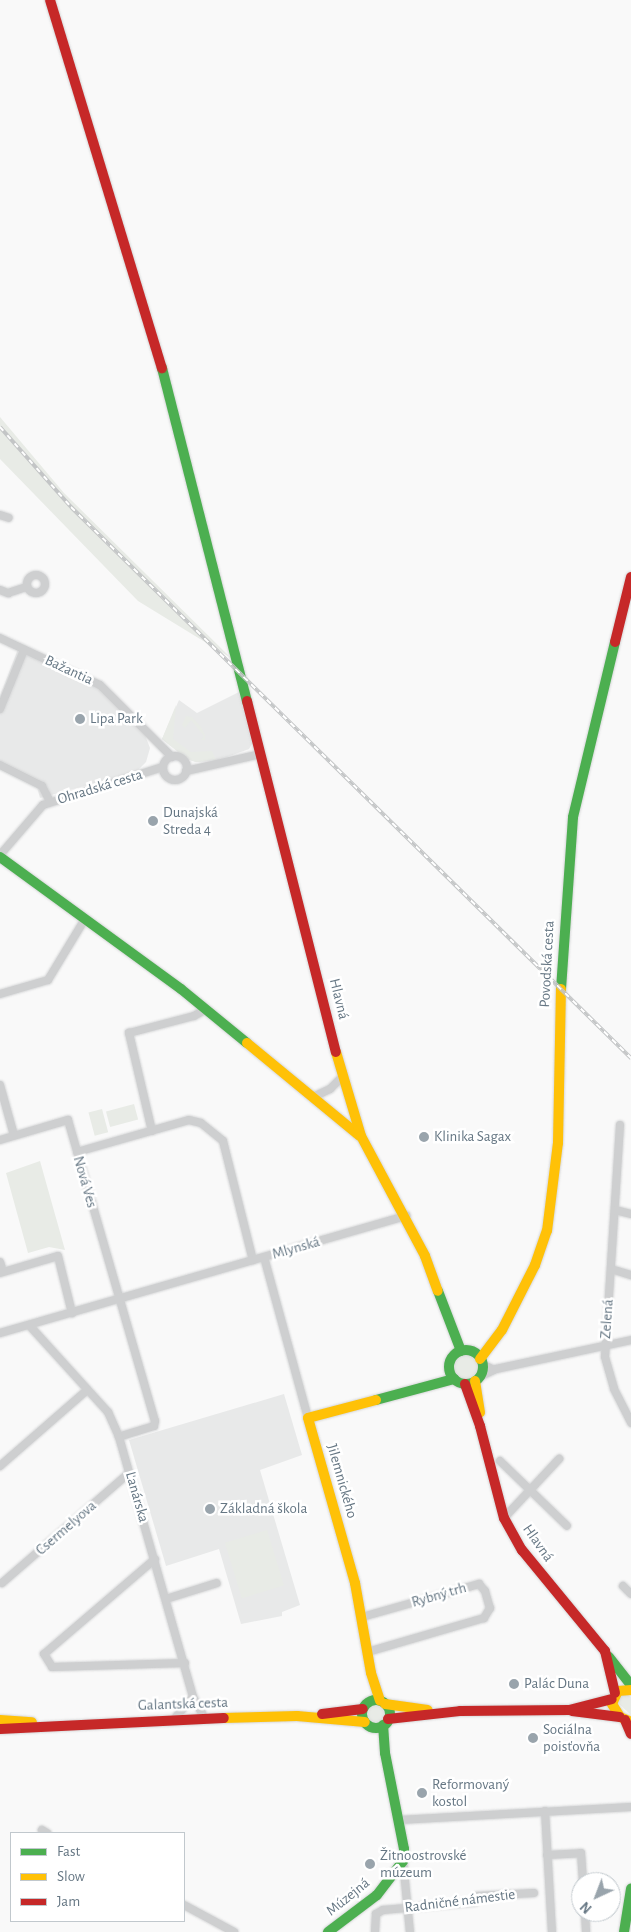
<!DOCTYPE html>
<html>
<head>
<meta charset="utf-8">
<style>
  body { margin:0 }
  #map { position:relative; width:631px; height:1932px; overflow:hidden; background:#f9f9f9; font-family:"Alegreya Sans",sans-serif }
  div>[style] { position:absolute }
  .built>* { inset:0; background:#e8e9e9 }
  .green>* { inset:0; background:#e8ebe6; transform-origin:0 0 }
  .round { border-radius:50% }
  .roads { filter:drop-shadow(0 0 1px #d5d6d7) drop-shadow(0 0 1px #d5d6d7) }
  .street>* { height:8px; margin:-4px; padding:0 4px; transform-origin:4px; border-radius:4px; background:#cecfd0 }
  .street>.ring { margin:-4px; padding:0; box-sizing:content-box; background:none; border:8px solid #cecfd0; border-radius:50% }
  .fast>* { height:10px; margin:-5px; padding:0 5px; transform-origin:5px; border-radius:5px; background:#4caf50 }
  .fast>.ring { margin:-5px; padding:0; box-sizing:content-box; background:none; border:10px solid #4caf50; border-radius:50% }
  .slow>* { height:10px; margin:-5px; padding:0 5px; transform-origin:5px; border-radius:5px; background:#ffc107 }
  .jam>* { height:10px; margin:-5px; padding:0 5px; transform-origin:5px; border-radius:5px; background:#c62828 }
  .rail>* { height:4px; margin-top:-2px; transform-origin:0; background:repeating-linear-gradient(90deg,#fff 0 5.5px,#c3c5c6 0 11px); box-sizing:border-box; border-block:1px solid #c3c5c6 }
  .dots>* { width:14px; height:14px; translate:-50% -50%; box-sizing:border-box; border:2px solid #fff; border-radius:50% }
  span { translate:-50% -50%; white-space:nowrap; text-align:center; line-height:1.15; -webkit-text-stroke:5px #fff; paint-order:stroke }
  .street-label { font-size:15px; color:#657683 }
  .poi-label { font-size:15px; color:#657683 }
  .left { translate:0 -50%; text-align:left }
  .legend { position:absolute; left:10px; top:1832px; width:175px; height:90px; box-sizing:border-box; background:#fff; border:1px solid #c1c8cd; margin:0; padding:6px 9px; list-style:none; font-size:15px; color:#657683 }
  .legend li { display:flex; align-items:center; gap:10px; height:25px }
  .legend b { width:25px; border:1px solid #c1c8cd }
  .north { position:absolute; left:571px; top:1872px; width:50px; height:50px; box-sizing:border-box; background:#fff; border:1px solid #c1c8cd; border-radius:50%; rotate:223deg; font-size:14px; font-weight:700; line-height:20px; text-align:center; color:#657683 }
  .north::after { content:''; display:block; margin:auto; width:18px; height:22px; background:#99a4ac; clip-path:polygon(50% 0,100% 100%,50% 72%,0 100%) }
</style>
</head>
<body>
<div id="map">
  <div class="built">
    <div style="clip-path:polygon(20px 644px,88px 677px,145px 735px,150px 748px,146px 762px,136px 772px,40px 798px,37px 787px,0 768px,0 696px)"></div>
    <div style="clip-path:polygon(239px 692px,253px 742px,249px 749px,216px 761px,196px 762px,187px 759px,162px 739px,179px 700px,197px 713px)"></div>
    <div style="clip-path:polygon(284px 1394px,302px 1455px,260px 1470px,300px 1605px,282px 1612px,282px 1616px,241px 1624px,219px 1549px,166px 1566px,129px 1440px)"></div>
  </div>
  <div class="green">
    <div style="clip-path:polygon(0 417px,64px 493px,231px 658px,138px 601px,0 459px)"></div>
    <div style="clip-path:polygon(176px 705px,173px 739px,191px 752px,212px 751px,216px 760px,196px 762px,187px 759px,162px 739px)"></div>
    <div style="clip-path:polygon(186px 716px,192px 717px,201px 727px,205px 735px,205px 740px,201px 740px,204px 736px,191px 720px,185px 728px,182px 725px)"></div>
    <div style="left:134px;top:1104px;width:16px;height:29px;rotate:75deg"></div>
    <div style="left:102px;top:1109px;width:24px;height:14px;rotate:75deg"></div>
    <div style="clip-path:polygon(40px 1161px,65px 1250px,49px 1247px,28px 1253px,6px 1173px)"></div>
    <div class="round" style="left:452px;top:1353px;width:26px;height:26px"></div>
    <div style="left:267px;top:1530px;width:58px;height:44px;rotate:73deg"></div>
    <div style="clip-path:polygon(626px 1694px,631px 1697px,631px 1715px,618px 1703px,621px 1696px)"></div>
    <div class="round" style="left:368px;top:1706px;width:16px;height:16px"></div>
  </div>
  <div class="roads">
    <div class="street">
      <div style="left:0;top:515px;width:9px;rotate:18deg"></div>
      <div class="ring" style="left:27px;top:575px;width:10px;height:10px"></div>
      <div style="left:0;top:590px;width:9px;rotate:21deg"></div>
      <div style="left:8px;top:593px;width:20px;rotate:-18deg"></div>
      <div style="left:0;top:638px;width:110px;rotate:25.2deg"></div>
      <div style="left:100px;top:685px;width:102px;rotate:45deg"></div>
      <div style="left:0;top:709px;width:64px;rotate:-67.9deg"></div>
      <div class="ring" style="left:163px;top:756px;width:16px;height:16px"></div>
      <div style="left:0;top:765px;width:47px;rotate:26.6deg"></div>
      <div style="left:42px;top:786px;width:18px;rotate:63deg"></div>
      <div style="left:186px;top:771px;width:76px;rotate:-12.9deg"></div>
      <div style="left:0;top:855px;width:66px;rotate:-49.3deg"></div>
      <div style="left:43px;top:805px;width:126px;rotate:-17.6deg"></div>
      <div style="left:0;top:994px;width:50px;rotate:-16.3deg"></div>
      <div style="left:48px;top:980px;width:71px;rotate:-58.8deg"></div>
      <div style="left:0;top:1085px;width:52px;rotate:74.4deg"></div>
      <div style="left:313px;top:1097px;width:19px;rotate:-25deg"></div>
      <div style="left:330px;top:1089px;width:17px;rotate:-45deg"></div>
      <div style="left:620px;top:1125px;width:232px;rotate:93.7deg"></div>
      <div style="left:605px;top:1357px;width:33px;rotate:74deg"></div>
      <div style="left:614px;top:1389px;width:38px;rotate:63deg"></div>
      <div style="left:152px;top:1131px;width:101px;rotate:-103.2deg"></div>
      <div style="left:129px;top:1033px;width:67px;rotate:-14.7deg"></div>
      <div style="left:194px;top:1016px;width:14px;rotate:-30deg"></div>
      <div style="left:0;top:1140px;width:71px;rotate:-16.4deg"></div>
      <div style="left:68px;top:1120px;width:313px;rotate:73.9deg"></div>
      <div style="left:155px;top:1421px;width:5px;rotate:101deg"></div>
      <div style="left:154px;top:1426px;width:37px;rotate:163deg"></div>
      <div style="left:77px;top:1152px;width:116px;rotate:-15.9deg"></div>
      <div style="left:189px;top:1120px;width:12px;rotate:14deg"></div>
      <div style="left:201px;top:1123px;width:28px;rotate:39deg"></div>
      <div style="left:223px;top:1141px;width:123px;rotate:75.9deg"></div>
      <div style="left:615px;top:1210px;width:16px;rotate:14deg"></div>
      <div style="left:264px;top:1257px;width:167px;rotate:74.7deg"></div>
      <div style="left:0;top:1262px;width:10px;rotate:73deg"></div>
      <div style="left:611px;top:1269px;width:21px;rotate:17deg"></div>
      <div style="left:0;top:1273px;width:60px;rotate:-16.3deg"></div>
      <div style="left:58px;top:1256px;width:59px;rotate:76.2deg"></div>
      <div style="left:29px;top:1325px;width:118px;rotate:47.8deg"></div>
      <div style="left:108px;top:1412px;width:27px;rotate:66deg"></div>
      <div style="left:119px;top:1437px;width:270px;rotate:74.1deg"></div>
      <div style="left:193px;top:1697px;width:25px;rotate:61deg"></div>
      <div style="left:0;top:1333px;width:423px;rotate:-16.1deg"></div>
      <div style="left:482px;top:1364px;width:13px;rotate:27deg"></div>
      <div style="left:479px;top:1377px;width:19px;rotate:-25deg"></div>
      <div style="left:496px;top:1369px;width:138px;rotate:-12.1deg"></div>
      <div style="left:500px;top:1461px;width:93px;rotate:44.1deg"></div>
      <div style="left:0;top:1466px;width:116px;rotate:-41.1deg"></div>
      <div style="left:504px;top:1518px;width:81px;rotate:-47deg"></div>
      <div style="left:155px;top:1559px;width:146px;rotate:139.4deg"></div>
      <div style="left:44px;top:1654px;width:15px;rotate:58deg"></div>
      <div style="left:52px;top:1667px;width:133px;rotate:-1.7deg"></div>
      <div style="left:2px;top:1583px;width:168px;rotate:-40.9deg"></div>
      <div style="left:623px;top:1586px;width:11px;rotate:45deg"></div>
      <div style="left:166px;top:1599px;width:53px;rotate:-17.4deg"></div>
      <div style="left:362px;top:1617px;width:122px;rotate:-15.8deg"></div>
      <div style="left:479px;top:1584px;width:9px;rotate:49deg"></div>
      <div style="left:485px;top:1591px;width:18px;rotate:74deg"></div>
      <div style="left:490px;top:1608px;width:12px;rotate:121deg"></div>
      <div style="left:484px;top:1618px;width:121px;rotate:163.7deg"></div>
      <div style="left:174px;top:1719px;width:29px;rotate:-49deg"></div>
      <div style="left:545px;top:1811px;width:121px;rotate:86.7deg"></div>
      <div style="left:399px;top:1820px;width:232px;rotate:-3.2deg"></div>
      <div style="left:42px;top:1830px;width:6px;rotate:31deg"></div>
      <div style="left:547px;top:1855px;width:34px;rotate:-3deg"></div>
      <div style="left:581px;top:1853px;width:29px;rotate:86deg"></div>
      <div style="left:403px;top:1861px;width:71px;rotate:84.4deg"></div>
      <div style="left:184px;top:1905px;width:57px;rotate:28.4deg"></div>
      <div style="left:585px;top:1912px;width:20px;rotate:87deg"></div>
      <div style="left:375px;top:1932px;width:18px;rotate:-87deg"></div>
      <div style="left:376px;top:1914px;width:8px;rotate:-30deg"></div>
      <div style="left:383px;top:1910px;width:92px;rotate:-5deg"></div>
      <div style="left:475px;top:1902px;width:6px;rotate:-72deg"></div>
      <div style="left:477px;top:1896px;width:57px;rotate:-3deg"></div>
    </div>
    <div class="fast">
      <div style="left:162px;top:368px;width:344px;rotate:75.7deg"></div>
      <div style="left:0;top:857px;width:224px;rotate:36.1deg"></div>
      <div style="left:181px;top:989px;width:85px;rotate:39.3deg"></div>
      <div style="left:561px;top:989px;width:172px;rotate:-86deg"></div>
      <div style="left:573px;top:817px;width:180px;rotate:-76.5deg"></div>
      <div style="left:438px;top:1291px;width:64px;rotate:69deg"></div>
      <div class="ring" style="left:449px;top:1350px;width:24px;height:24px"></div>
      <div style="left:376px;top:1400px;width:81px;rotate:-15.1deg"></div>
      <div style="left:609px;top:1657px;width:36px;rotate:52deg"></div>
      <div class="ring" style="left:362px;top:1700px;width:18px;height:18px"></div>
      <div style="left:328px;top:1932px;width:61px;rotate:-37.1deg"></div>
      <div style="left:377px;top:1895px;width:43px;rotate:-52.6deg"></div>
      <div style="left:403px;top:1861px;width:12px;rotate:-85deg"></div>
      <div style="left:404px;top:1849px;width:98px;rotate:-101.2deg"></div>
      <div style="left:385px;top:1753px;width:28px;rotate:-94deg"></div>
      <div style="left:624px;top:1932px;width:44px;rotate:-80.8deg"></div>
    </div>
    <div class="slow">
      <div style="left:247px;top:1043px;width:146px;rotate:39.5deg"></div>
      <div style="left:336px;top:1052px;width:88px;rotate:73.4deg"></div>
      <div style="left:361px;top:1136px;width:136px;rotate:61.9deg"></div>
      <div style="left:425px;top:1256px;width:37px;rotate:70deg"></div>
      <div style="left:480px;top:1359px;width:36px;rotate:-53deg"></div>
      <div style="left:502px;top:1330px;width:73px;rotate:-63.1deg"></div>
      <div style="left:535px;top:1265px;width:36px;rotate:-71deg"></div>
      <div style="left:547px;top:1231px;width:89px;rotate:-82.9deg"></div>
      <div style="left:558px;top:1143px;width:154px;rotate:-88.9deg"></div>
      <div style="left:475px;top:1381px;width:32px;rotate:81deg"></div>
      <div style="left:376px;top:1400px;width:70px;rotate:165.2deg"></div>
      <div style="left:308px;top:1418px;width:172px;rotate:74.1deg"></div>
      <div style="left:355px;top:1583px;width:91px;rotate:79.9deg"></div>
      <div style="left:371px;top:1673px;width:29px;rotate:72deg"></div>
      <div style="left:631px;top:1690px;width:13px;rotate:176deg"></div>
      <div style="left:618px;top:1691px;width:14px;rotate:115deg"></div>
      <div style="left:612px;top:1704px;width:15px;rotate:58deg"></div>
      <div style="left:620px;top:1717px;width:12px;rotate:24deg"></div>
      <div style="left:385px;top:1704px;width:43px;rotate:7.9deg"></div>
      <div style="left:224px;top:1718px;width:73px;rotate:-1.6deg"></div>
      <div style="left:297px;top:1716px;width:68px;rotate:5deg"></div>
      <div style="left:0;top:1720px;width:32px;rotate:4deg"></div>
    </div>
    <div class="jam">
      <div style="left:50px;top:0;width:385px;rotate:73.1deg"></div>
      <div style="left:615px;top:642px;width:67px;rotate:-76.2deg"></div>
      <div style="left:247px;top:701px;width:362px;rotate:75.8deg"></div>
      <div style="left:465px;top:1384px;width:45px;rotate:70.3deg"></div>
      <div style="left:480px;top:1426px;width:95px;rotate:75.4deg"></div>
      <div style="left:504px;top:1518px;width:37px;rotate:61deg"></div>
      <div style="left:522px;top:1550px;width:131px;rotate:50.6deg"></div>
      <div style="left:605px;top:1651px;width:43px;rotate:76.6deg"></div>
      <div style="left:572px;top:1711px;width:48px;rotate:7.1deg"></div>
      <div style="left:322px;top:1714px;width:41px;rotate:-7deg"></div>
      <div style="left:388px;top:1719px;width:72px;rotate:-6.3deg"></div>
      <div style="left:460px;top:1711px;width:109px;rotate:-0.5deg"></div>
      <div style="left:569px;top:1710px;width:44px;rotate:-14.3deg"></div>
      <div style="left:625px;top:1720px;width:15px;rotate:67deg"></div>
      <div style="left:0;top:1729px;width:224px;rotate:-2.8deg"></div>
    </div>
  </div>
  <div class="rail">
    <div style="left:0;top:427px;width:107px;rotate:48.4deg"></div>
    <div style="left:71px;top:507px;width:786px;rotate:44.54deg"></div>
  </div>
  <div class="dots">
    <div style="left:80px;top:719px;background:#99a4ac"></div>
    <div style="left:153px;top:821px;background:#99a4ac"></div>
    <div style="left:424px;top:1137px;background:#99a4ac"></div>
    <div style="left:210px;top:1509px;background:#99a4ac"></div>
    <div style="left:514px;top:1684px;background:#99a4ac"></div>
    <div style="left:533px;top:1738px;background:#99a4ac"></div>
    <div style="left:422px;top:1793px;background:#99a4ac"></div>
    <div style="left:370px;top:1864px;background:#99a4ac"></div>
  </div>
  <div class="street-label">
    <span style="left:69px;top:670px;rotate:25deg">Bažantia</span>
    <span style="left:100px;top:787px;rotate:-17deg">Ohradská cesta</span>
    <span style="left:547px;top:964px;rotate:-87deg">Povodská cesta</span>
    <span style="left:339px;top:999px;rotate:76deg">Hlavná</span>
    <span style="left:85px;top:1182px;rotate:74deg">Nová Ves</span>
    <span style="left:296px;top:1248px;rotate:-16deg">Mlynská</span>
    <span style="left:607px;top:1319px;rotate:-86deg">Zelená</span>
    <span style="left:342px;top:1481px;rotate:74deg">Jilemnického</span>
    <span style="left:137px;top:1497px;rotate:74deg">Ľanárska</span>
    <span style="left:66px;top:1528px;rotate:-41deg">Csermelyova</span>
    <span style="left:538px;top:1543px;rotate:55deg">Hlavná</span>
    <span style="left:439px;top:1595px;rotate:-16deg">Rybný trh</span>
    <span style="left:183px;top:1704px;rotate:-2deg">Galantská cesta</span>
    <span style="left:348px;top:1897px;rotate:-39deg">Múzejná</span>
    <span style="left:460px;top:1901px;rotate:-7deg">Radničné námestie</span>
  </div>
  <div class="poi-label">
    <span class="left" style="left:90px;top:719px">Lipa Park</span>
    <span class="left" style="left:163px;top:821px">Dunajská<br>Streda 4</span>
    <span class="left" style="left:434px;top:1137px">Klinika Sagax</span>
    <span class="left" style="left:220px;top:1509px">Základná škola</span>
    <span class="left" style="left:524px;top:1684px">Palác Duna</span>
    <span class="left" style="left:543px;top:1738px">Sociálna<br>poisťovňa</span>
    <span class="left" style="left:432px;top:1793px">Reformovaný<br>kostol</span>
    <span class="left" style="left:380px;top:1864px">Žitnoostrovské<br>múzeum</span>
  </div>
  <ul class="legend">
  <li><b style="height:6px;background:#4caf50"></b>Fast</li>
  <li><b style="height:6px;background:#ffc107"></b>Slow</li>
  <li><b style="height:6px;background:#c62828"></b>Jam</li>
  </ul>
  <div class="north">N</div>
</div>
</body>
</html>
